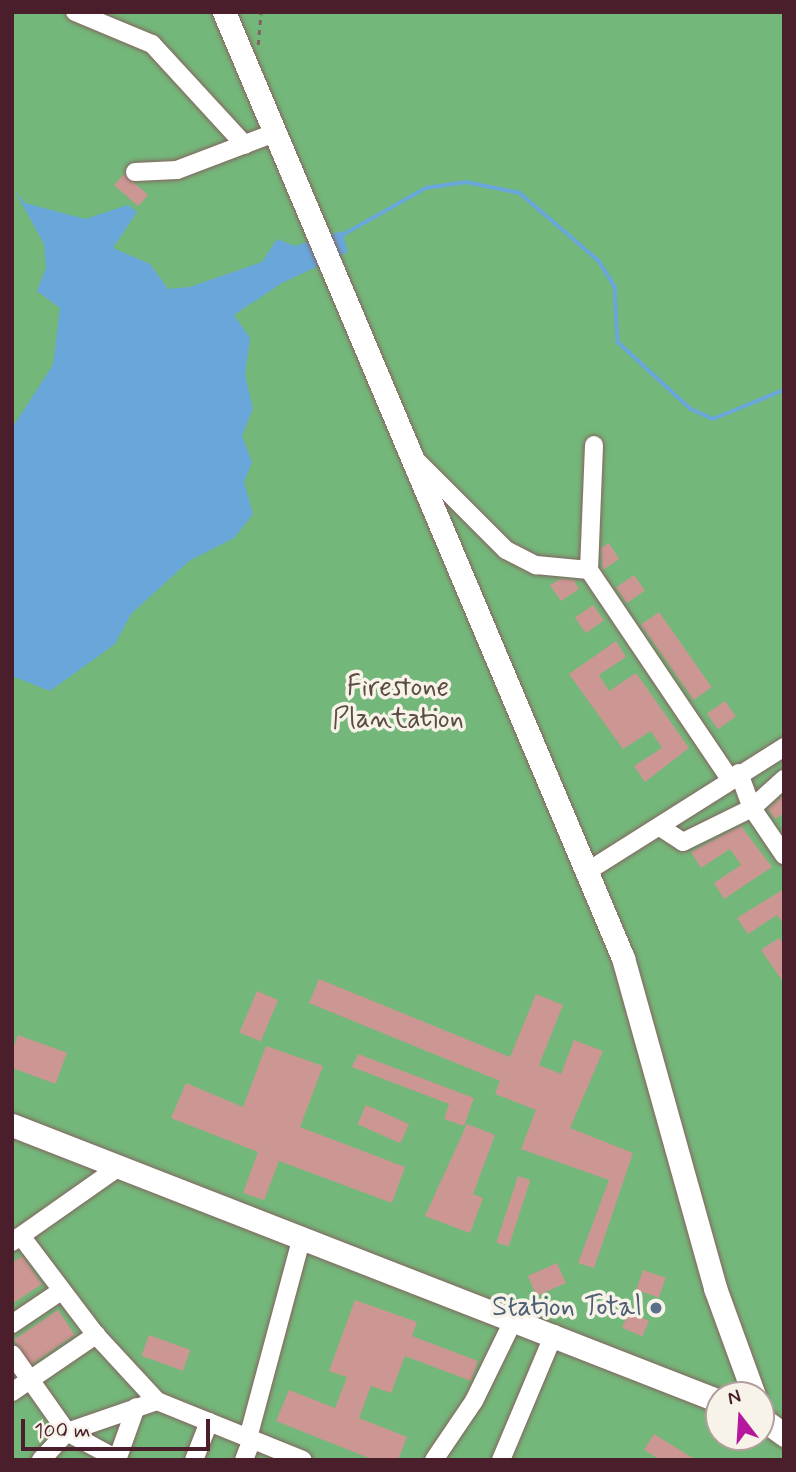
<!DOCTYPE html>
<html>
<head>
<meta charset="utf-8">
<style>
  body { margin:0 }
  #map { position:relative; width:796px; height:1472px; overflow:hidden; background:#eee0c0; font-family:Mynerve,sans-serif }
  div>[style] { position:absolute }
  .forest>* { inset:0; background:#74b77a }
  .water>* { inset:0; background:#69a7db }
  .stream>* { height:3.5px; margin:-1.75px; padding:0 1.75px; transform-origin:1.75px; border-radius:1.75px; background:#69a7db }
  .building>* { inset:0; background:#cc9793; transform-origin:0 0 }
  .path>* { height:2.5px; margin-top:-1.25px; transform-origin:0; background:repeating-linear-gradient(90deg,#83635f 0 5px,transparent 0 10px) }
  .roads { filter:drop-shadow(0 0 2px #83635f) drop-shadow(0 0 2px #83635f) }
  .minor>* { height:18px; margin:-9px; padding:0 9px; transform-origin:9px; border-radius:9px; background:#fff }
  .major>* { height:23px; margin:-11.5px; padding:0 11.5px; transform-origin:11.5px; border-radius:11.5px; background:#fff }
  .dots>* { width:19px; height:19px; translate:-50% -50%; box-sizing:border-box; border:4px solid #f7f3e8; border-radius:50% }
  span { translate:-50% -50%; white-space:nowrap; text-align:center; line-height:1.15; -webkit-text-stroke:7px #f7f3e8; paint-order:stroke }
  .park-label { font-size:28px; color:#5c4d44 }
  .service-label { font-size:28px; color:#4e5e75 }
  .right { translate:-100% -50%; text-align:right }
  .frame { position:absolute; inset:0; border:14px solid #4a1f2b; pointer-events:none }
  .north { position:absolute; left:705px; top:1381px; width:70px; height:70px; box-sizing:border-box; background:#f7f3e8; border:2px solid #b29e9c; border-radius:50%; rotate:343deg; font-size:19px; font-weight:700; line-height:28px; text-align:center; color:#4a1f2b }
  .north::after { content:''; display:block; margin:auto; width:24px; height:32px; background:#b5179e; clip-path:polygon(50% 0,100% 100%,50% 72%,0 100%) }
  .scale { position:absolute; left:21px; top:1419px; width:189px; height:32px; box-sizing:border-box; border:4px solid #4a1f2b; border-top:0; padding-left:9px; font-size:21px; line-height:24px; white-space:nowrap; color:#4a1f2b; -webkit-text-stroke:5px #f7f3e8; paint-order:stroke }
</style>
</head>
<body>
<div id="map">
  <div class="forest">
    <div style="clip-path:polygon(evenodd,12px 12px,784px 12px,784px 1460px,12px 1460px,12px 12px,719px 1395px,761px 1395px,761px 1437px,719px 1437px,719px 1395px)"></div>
  </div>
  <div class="water">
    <div style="clip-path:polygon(15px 191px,25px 203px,85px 219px,128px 205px,137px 212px,113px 248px,150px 264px,168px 289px,190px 287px,262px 262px,277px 239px,295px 246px,342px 231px,348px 252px,282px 283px,234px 315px,250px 338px,245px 375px,253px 408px,242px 436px,252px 462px,244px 482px,253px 514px,234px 538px,189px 561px,131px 614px,115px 644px,50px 691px,12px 676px,12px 428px,53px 365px,60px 308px,37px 291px,46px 268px,44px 244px)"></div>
  </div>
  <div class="stream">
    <div style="left:339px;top:237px;width:100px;rotate:-29.4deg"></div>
    <div style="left:426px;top:188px;width:40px;rotate:-8.5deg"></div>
    <div style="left:466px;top:182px;width:55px;rotate:11.5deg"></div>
    <div style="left:520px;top:193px;width:104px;rotate:40.7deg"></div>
    <div style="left:599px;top:261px;width:31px;rotate:58deg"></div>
    <div style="left:615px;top:287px;width:55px;rotate:86.9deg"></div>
    <div style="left:618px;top:342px;width:99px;rotate:42.5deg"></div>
    <div style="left:691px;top:409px;width:24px;rotate:24deg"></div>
    <div style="left:713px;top:419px;width:77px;rotate:-22.2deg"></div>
  </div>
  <div class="building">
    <div style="left:124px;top:174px;width:32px;height:15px;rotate:41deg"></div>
    <div style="clip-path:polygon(609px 543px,619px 559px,603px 570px,601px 548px)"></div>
    <div style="left:634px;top:575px;width:19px;height:22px;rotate:55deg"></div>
    <div style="clip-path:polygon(560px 579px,574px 580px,579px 589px,561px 601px,550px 585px)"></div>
    <div style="left:593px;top:605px;width:19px;height:22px;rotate:55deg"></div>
    <div style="left:659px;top:612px;width:92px;height:22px;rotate:55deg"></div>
    <div style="clip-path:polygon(616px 641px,626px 657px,599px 675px,609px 691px,636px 673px,689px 748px,645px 782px,634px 766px,662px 748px,651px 731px,623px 749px,569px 674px)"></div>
    <div style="left:725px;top:701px;width:19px;height:22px;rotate:55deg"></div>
    <div style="clip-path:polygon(784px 795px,784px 813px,775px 819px,768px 809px)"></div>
    <div style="clip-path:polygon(741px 826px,772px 867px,724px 899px,714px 883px,741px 865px,730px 849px,701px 868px,691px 852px)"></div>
    <div style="clip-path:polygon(784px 889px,784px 925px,777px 915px,748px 934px,737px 918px)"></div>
    <div style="clip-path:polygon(779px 938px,784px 945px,784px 983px,761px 950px)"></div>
    <div style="clip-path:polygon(319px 979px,510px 1057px,536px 994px,563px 1005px,539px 1065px,561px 1074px,574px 1040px,603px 1051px,570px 1128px,633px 1153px,594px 1268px,578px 1263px,609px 1180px,521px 1149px,536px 1110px,495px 1094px,500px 1081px,309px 1003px)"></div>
    <div style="left:257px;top:991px;width:23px;height:45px;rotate:23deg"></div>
    <div style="left:18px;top:1035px;width:52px;height:33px;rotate:20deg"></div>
    <div style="clip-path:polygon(266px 1046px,323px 1066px,300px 1127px,405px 1167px,392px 1203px,279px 1161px,264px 1200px,243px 1193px,258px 1152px,171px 1118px,186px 1083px,243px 1107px)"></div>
    <div style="clip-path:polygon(358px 1054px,474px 1098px,464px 1126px,444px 1119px,449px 1104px,352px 1067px)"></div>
    <div style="left:366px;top:1105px;width:47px;height:21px;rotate:24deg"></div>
    <div style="clip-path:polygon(467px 1124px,495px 1135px,473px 1194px,483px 1198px,470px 1233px,425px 1216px)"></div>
    <div style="left:518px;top:1176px;width:13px;height:70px;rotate:18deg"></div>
    <div style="clip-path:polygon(22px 1256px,42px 1284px,12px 1304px,12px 1263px)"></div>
    <div style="left:557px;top:1263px;width:22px;height:32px;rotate:66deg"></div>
    <div style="left:643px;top:1270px;width:24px;height:21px;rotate:19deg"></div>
    <div style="clip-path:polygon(355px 1300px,417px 1322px,412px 1336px,478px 1361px,471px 1381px,405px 1356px,391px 1393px,371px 1386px,359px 1418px,407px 1437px,398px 1460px,374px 1460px,276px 1421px,289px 1390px,335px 1408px,347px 1377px,329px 1371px)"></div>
    <div style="left:58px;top:1310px;width:30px;height:53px;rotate:56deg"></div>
    <div style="left:629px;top:1312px;width:22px;height:17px;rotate:24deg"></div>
    <div style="left:149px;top:1335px;width:44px;height:22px;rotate:20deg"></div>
    <div style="clip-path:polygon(654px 1434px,696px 1460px,661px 1460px,644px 1450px)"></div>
  </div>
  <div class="path">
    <div style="left:258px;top:45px;width:33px;rotate:-85deg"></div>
  </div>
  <div class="roads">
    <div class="minor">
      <div style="left:75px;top:12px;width:83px;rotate:22.6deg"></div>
      <div style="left:152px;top:44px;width:137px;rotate:47.4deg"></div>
      <div style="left:135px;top:172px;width:42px;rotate:-2.7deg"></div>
      <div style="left:177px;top:170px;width:102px;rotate:-20.8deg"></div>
      <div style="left:416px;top:460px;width:127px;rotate:45deg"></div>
      <div style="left:506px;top:550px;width:34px;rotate:27deg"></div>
      <div style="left:536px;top:565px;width:53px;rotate:5.4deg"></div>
      <div style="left:589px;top:570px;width:252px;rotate:56deg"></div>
      <div style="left:589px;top:570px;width:125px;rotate:-87.7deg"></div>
      <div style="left:739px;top:773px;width:37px;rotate:70deg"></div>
      <div style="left:752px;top:808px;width:57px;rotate:55.8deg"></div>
      <div style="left:660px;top:827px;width:27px;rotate:33deg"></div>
      <div style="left:683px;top:842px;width:77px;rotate:-26.2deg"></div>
      <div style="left:752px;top:808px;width:43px;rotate:-42.2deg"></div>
      <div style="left:588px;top:871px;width:232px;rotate:-32.3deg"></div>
      <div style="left:21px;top:1236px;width:124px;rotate:52.9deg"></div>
      <div style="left:96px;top:1335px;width:90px;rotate:47.3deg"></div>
      <div style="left:157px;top:1401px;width:157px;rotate:22deg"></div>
      <div style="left:12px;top:1242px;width:132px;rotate:-35.1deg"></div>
      <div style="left:12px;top:1324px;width:59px;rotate:-34deg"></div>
      <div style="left:12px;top:1354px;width:95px;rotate:54.8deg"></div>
      <div style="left:67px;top:1432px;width:57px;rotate:28.4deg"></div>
      <div style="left:12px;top:1392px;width:102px;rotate:-34.2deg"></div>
      <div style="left:248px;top:1438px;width:209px;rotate:-75deg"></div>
      <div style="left:41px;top:1460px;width:38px;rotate:-47deg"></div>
      <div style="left:67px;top:1432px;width:95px;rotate:-19deg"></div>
      <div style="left:117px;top:1460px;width:56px;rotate:-70.3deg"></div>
      <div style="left:194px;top:1460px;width:41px;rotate:-68.5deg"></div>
      <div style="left:244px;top:1460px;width:22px;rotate:-69deg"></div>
      <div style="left:434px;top:1460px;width:71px;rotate:-55.9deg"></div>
      <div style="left:474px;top:1401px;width:91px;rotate:-64deg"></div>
      <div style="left:501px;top:1460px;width:137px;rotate:-67.2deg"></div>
    </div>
    <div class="major">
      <div style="left:224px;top:12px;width:1027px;rotate:67.13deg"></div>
      <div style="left:623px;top:958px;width:343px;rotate:74.4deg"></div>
      <div style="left:715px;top:1288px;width:114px;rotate:70deg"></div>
      <div style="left:12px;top:1125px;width:759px;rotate:21.32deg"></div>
      <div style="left:761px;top:1418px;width:29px;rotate:36deg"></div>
    </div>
  </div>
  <div class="dots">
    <div style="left:656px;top:1308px;background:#5c6f8a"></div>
  </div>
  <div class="park-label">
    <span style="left:398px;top:704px">Firestone<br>Plantation</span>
  </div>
  <div class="service-label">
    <span class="right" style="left:642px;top:1308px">Station Total</span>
  </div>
  <div class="frame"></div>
  <div class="north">N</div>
  <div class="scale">100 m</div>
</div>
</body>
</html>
